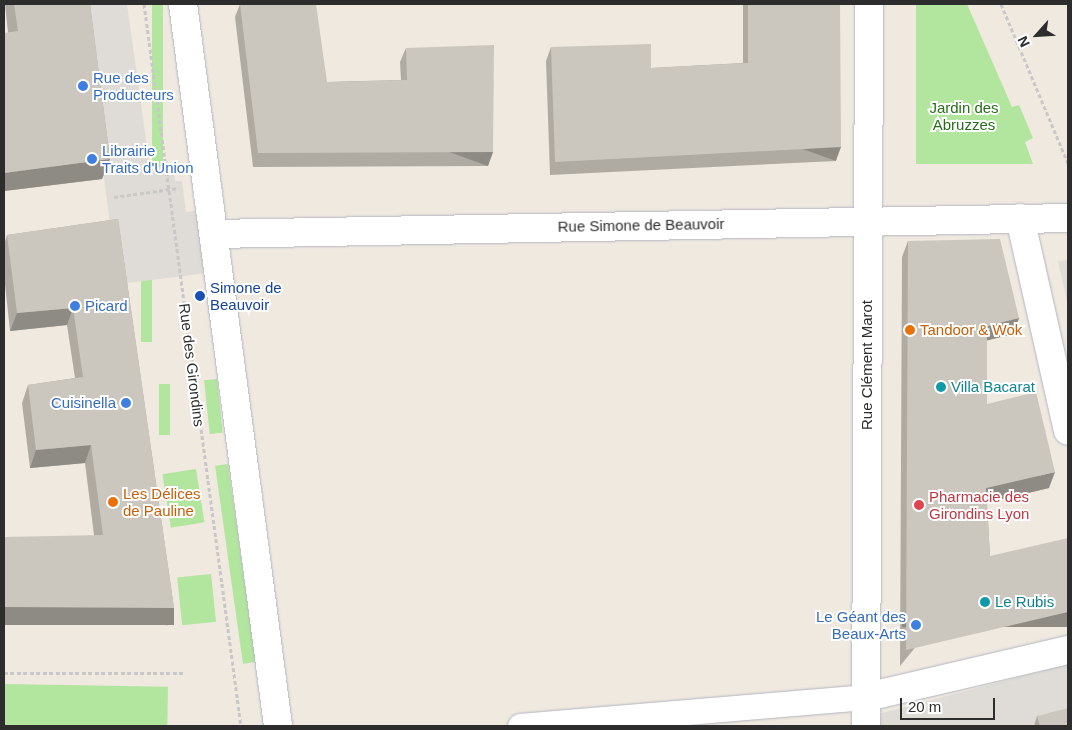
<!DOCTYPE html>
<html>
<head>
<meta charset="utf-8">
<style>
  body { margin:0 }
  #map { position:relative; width:1072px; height:730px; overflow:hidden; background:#efe9e0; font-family:Arial,sans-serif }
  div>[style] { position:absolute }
  .green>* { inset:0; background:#b2e59d; transform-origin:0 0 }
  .plaza>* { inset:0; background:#dfdcd7 }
  .path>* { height:3px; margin-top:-1.5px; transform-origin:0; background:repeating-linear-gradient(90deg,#c8c8c8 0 4px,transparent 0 6.5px) }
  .roads { filter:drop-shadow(0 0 1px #b3b5c1) drop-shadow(0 0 1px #b3b5c1) }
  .pedestrian>* { height:25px; margin:-12.5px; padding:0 12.5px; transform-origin:12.5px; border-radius:12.5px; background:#fff }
  .minor>* { height:28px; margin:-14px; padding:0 14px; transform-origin:14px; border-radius:14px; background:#fff }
  .wall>* { inset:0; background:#afaba3 }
  .shaded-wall>* { inset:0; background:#8e8b85; transform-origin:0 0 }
  .building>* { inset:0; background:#cbc7be }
  .dots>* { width:14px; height:14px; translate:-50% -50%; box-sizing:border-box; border:2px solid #fff; border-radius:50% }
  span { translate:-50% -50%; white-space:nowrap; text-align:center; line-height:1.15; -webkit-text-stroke:4px #fff; paint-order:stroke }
  .shop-label { font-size:15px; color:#366cbe }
  .left { translate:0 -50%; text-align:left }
  .right { translate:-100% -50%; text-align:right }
  .park-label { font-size:15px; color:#276e1a }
  .street-label { font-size:15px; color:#2d2d2d }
  .transit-label { font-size:15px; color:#164399 }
  .food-label { font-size:15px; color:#c56008 }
  .culture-label { font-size:15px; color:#0d838f }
  .health-label { font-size:15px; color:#be3a42 }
  .frame { position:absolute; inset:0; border:5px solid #2d2d2d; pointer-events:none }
  .north { position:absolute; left:1012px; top:10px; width:50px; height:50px; -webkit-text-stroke:4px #fff; paint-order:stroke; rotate:244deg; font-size:14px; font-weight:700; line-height:20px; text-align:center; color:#2d2d2d }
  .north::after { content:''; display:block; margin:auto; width:18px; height:22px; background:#2d2d2d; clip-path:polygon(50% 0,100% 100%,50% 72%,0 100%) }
  .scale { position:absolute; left:900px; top:698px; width:95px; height:22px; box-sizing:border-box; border:2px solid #2d2d2d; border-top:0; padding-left:6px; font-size:15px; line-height:18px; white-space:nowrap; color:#2d2d2d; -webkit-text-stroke:4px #fff; paint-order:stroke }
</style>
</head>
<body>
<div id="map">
  <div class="green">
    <div style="left:152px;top:4px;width:11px;height:179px"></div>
    <div style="clip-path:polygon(916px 4px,967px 4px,1012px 107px,1019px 105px,1033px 138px,1025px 142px,1033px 164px,916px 164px)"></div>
    <div style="left:141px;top:250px;width:11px;height:92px"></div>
    <div style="left:217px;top:379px;width:54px;height:13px;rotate:84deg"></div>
    <div style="left:159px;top:384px;width:11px;height:51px"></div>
    <div style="left:228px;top:464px;width:200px;height:13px;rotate:82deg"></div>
    <div style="left:196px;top:469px;width:54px;height:34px;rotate:81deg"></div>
    <div style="left:211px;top:574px;width:48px;height:34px;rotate:84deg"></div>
    <div style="left:4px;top:684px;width:164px;height:42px;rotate:1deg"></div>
  </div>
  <div class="plaza">
    <div style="clip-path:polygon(81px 4px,127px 4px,150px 168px,173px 166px,175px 181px,182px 181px,186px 212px,199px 210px,207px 273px,118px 284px)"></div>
    <div style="clip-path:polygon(1068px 260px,1068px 306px,1058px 261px)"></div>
    <div style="clip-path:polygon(1068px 664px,1068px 721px,1047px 726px,878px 726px,878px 714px)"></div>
  </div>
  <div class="path">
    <div style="left:144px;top:4px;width:728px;rotate:82.35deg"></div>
    <div style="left:1001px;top:4px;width:173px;rotate:67.2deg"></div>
    <div style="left:114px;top:197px;width:65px;rotate:-8deg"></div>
    <div style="left:4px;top:673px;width:181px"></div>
  </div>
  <div class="roads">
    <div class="pedestrian">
      <div style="left:520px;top:726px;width:348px;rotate:-4.8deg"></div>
    </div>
    <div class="minor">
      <div style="left:183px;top:4px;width:728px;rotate:82.5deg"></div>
      <div style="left:1020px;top:218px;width:218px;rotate:77.3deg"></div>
      <div style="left:214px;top:234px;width:854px;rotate:-1.07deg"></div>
      <div style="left:867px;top:697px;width:206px;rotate:-13.2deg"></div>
      <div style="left:866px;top:726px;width:722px;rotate:-89.76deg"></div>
    </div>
  </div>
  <div class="wall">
    <div style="clip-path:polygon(5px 4px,90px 4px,110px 159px,102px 179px,4px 191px,4px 33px,8px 33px)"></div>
    <div style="clip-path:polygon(240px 4px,327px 82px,401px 80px,400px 62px,406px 48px,493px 152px,488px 166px,253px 167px,235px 17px)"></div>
    <div style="clip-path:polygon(743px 4px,840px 4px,836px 161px,550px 175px,546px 61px,551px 47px,651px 68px,743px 63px)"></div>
    <div style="clip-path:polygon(118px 219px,174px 608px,167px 626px,94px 535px,85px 463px,30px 468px,22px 403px,28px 385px,75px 378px,67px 325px,10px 331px,4px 275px,4px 245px,7px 235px)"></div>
    <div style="clip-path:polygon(908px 241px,1019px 318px,1013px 334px,987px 340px,987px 404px,1049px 488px,987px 503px,990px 556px,900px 666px,902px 257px)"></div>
    <div style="clip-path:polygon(1037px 716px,1068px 726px,1034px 726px)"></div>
  </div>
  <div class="shaded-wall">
    <div style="left:841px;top:147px;width:15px;height:286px;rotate:110deg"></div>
    <div style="left:493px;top:152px;width:15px;height:235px;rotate:110deg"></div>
    <div style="clip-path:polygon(110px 159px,102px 179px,4px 191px,4px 173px)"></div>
    <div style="clip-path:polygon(73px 308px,67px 325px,10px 331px,17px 313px)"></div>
    <div style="clip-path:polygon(1019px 318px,1013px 334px,981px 342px,987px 326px)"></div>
    <div style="clip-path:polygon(91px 445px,85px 463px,30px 468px,36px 450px)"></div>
    <div style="clip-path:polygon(1055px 472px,1049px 488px,980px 504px,986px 488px)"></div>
    <div style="left:4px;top:607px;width:170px;height:18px"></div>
    <div style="left:1068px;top:612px;width:15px;height:166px;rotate:90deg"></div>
  </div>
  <div class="building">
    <div style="clip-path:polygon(14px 4px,90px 4px,110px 159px,4px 173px,4px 33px,18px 31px)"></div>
    <div style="clip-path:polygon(240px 4px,316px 4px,327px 82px,407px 80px,406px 48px,494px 45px,493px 152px,258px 153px)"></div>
    <div style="clip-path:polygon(748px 4px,840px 4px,841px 147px,555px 162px,551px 47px,651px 44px,651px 68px,748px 63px)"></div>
    <div style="clip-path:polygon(118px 219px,174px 608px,4px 607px,4px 537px,103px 535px,91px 445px,36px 450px,28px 385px,83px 377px,73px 308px,17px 313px,7px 235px)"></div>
    <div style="clip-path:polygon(1000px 239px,1019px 318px,987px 326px,987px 404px,1036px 392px,1055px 472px,986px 488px,990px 556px,1068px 538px,1068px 612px,906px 650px,908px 241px)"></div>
    <div style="clip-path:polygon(1068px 708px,1068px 726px,1040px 726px,1037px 716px)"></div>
  </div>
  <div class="dots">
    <div style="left:83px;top:86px;background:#3f7fe0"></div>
    <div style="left:92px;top:159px;background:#3f7fe0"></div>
    <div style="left:200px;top:296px;background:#1a4fb4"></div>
    <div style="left:75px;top:306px;background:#3f7fe0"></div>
    <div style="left:910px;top:330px;background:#e8710a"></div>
    <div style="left:941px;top:387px;background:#0f9aa8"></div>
    <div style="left:126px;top:403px;background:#3f7fe0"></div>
    <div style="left:113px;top:502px;background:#e8710a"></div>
    <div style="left:919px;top:505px;background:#e0444e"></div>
    <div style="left:985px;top:602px;background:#0f9aa8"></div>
    <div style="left:916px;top:625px;background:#3f7fe0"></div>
  </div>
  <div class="shop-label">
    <span class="left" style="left:93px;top:86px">Rue des<br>Producteurs</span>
    <span class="left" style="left:102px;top:159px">Librairie<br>Traits d'Union</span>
    <span class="left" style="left:85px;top:306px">Picard</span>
    <span class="right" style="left:116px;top:403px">Cuisinella</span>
    <span class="right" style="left:906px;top:625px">Le Géant des<br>Beaux-Arts</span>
  </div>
  <div class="park-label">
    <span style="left:964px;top:116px">Jardin des<br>Abruzzes</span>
  </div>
  <div class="street-label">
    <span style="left:641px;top:225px;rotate:-1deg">Rue Simone de Beauvoir</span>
    <span style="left:192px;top:365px;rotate:83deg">Rue des Girondins</span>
    <span style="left:867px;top:365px;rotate:-90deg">Rue Clément Marot</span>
  </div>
  <div class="transit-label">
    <span class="left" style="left:210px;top:296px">Simone de<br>Beauvoir</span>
  </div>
  <div class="food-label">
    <span class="left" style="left:920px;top:330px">Tandoor &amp; Wok</span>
    <span class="left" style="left:123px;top:502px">Les Délices<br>de Pauline</span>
  </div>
  <div class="culture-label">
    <span class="left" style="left:951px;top:387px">Villa Bacarat</span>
    <span class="left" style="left:995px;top:602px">Le Rubis</span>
  </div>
  <div class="health-label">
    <span class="left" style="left:929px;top:505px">Pharmacie des<br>Girondins Lyon</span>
  </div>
  <div class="frame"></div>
  <div class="north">N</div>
  <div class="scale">20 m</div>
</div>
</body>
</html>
